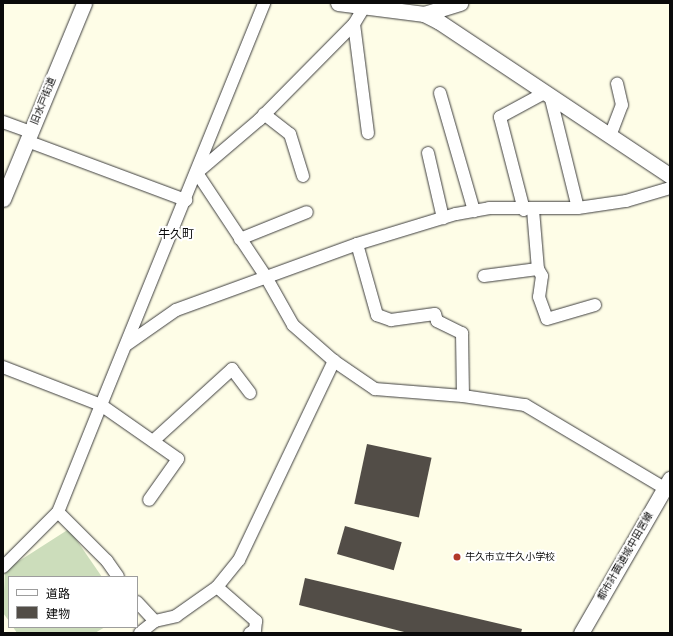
<!DOCTYPE html>
<html>
<head>
<meta charset="utf-8">
<style>
  body { margin:0 }
  #map { position:relative; width:673px; height:636px; overflow:hidden; background:#fefde7; font-family:"Playfair Display","Noto Sans JP",serif }
  div>[style] { position:absolute }
  .cemetery>* { inset:0; background:#cdb }
  .building>* { inset:0; background:#524d47; transform-origin:0 0 }
  .roads { filter:drop-shadow(0 0 1px #3d3d3d) drop-shadow(0 0 1px #3d3d3d) }
  .minor>* { height:12px; margin:-6px; padding:0 6px; transform-origin:6px; border-radius:6px; background:#fff }
  .tertiary>* { height:15px; margin:-7.5px; padding:0 7.5px; transform-origin:7.5px; border-radius:7.5px; background:#fff }
  .dots>* { width:11px; height:11px; translate:-50% -50%; box-sizing:border-box; border:2px solid #fff; border-radius:50% }
  span { translate:-50% -50%; white-space:nowrap; text-align:center; line-height:1.15; -webkit-text-stroke:4px #fff; paint-order:stroke }
  .street-label { font-size:10px; color:#0a0a0a }
  .poi-label { font-size:10px; color:#0a0a0a }
  .left { translate:0 -50%; text-align:left }
  .quarter-label { font-size:12px; color:#0a0a0a }
  .frame { position:absolute; inset:0; border:4px solid #0a0a0a; pointer-events:none }
  .legend { position:absolute; left:8px; top:576px; width:130px; height:52px; box-sizing:border-box; background:#fff; border:1px solid #9d9d9d; margin:0; padding:5px 7px; list-style:none; font-size:12px; color:#0a0a0a }
  .legend li { display:flex; align-items:center; gap:8px; height:20px }
  .legend b { width:20px; border:1px solid #9d9d9d }
</style>
</head>
<body>
<div id="map">
  <div class="cemetery">
    <div style="clip-path:polygon(69px 529px,102px 577px,9px 577px,9px 621px,3px 613px,5px 570px)"></div>
    <div style="clip-path:polygon(13px 627px,105px 627px,95px 633px,17px 633px)"></div>
  </div>
  <div class="building">
    <div style="left:367px;top:444px;width:66px;height:61px;rotate:12deg"></div>
    <div style="left:345px;top:526px;width:59px;height:29px;rotate:16deg"></div>
    <div style="clip-path:polygon(305px 578px,522px 629px,521px 633px,408px 633px,299px 605px)"></div>
  </div>
  <div class="roads">
    <div class="minor">
      <div style="left:354px;top:24px;width:110px;rotate:82.7deg"></div>
      <div style="left:440px;top:93px;width:123px;rotate:73.9deg"></div>
      <div style="left:550px;top:95px;width:116px;rotate:76.1deg"></div>
      <div style="left:264px;top:114px;width:33px;rotate:38deg"></div>
      <div style="left:290px;top:134px;width:44px;rotate:72.8deg"></div>
      <div style="left:3px;top:122px;width:29px;rotate:20deg"></div>
      <div style="left:610px;top:136px;width:33px;rotate:-69deg"></div>
      <div style="left:622px;top:105px;width:22px;rotate:-103deg"></div>
      <div style="left:27px;top:141px;width:170px;rotate:20.4deg"></div>
      <div style="left:428px;top:153px;width:67px;rotate:77deg"></div>
      <div style="left:199px;top:171px;width:79px;rotate:-40.4deg"></div>
      <div style="left:259px;top:120px;width:135px;rotate:-45.3deg"></div>
      <div style="left:354px;top:24px;width:17px;rotate:-59deg"></div>
      <div style="left:197px;top:173px;width:125px;rotate:56.4deg"></div>
      <div style="left:266px;top:277px;width:55px;rotate:60.6deg"></div>
      <div style="left:293px;top:325px;width:55px;rotate:41.3deg"></div>
      <div style="left:334px;top:361px;width:50px;rotate:34.3deg"></div>
      <div style="left:375px;top:389px;width:88px;rotate:4.5deg"></div>
      <div style="left:463px;top:396px;width:63px;rotate:8.3deg"></div>
      <div style="left:525px;top:405px;width:162px;rotate:30.8deg"></div>
      <div style="left:524px;top:210px;width:96px;rotate:-104.5deg"></div>
      <div style="left:500px;top:117px;width:52px;rotate:-28.5deg"></div>
      <div style="left:533px;top:210px;width:59px;rotate:85.2deg"></div>
      <div style="left:538px;top:269px;width:8px;rotate:60deg"></div>
      <div style="left:542px;top:276px;width:21px;rotate:98deg"></div>
      <div style="left:539px;top:297px;width:23px;rotate:70deg"></div>
      <div style="left:547px;top:319px;width:50px;rotate:-16.3deg"></div>
      <div style="left:240px;top:239px;width:72px;rotate:-21.9deg"></div>
      <div style="left:357px;top:244px;width:74px;rotate:74.3deg"></div>
      <div style="left:377px;top:315px;width:15px;rotate:20deg"></div>
      <div style="left:391px;top:320px;width:44px;rotate:-7.8deg"></div>
      <div style="left:435px;top:314px;width:7px;rotate:74deg"></div>
      <div style="left:437px;top:321px;width:28px;rotate:26deg"></div>
      <div style="left:462px;top:333px;width:63px;rotate:89.1deg"></div>
      <div style="left:484px;top:276px;width:54px;rotate:-7.4deg"></div>
      <div style="left:126px;top:345px;width:61px;rotate:-35deg"></div>
      <div style="left:176px;top:310px;width:193px;rotate:-20deg"></div>
      <div style="left:357px;top:244px;width:103px;rotate:-16.9deg"></div>
      <div style="left:456px;top:214px;width:34px;rotate:-10deg"></div>
      <div style="left:489px;top:208px;width:89px"></div>
      <div style="left:578px;top:208px;width:49px;rotate:-8.3deg"></div>
      <div style="left:626px;top:201px;width:46px;rotate:-16.5deg"></div>
      <div style="left:3px;top:367px;width:105px;rotate:21.2deg"></div>
      <div style="left:101px;top:405px;width:434px;rotate:-67.9deg"></div>
      <div style="left:153px;top:441px;width:107px;rotate:-42.3deg"></div>
      <div style="left:232px;top:369px;width:30px;rotate:53deg"></div>
      <div style="left:58px;top:512px;width:69px;rotate:45deg"></div>
      <div style="left:107px;top:561px;width:19px;rotate:55deg"></div>
      <div style="left:3px;top:567px;width:78px;rotate:-45deg"></div>
      <div style="left:58px;top:512px;width:115px;rotate:-68.1deg"></div>
      <div style="left:101px;top:405px;width:94px;rotate:35deg"></div>
      <div style="left:178px;top:459px;width:50px;rotate:125.3deg"></div>
      <div style="left:217px;top:587px;width:52px;rotate:41.1deg"></div>
      <div style="left:256px;top:621px;width:9px;rotate:96deg"></div>
      <div style="left:255px;top:630px;width:6px;rotate:149deg"></div>
      <div style="left:137px;top:602px;width:26px;rotate:47deg"></div>
      <div style="left:140px;top:633px;width:19px;rotate:-39deg"></div>
      <div style="left:155px;top:621px;width:22px;rotate:-13deg"></div>
      <div style="left:176px;top:616px;width:50px;rotate:-35.3deg"></div>
      <div style="left:217px;top:587px;width:35px;rotate:-51deg"></div>
      <div style="left:239px;top:560px;width:221px;rotate:-64.5deg"></div>
    </div>
    <div class="tertiary">
      <div style="left:338px;top:3px;width:87px;rotate:7.3deg"></div>
      <div style="left:424px;top:14px;width:16px;rotate:27deg"></div>
      <div style="left:438px;top:21px;width:279px;rotate:33.7deg"></div>
      <div style="left:424px;top:14px;width:38px;rotate:-17deg"></div>
      <div style="left:3px;top:199px;width:212px;rotate:-67.5deg"></div>
      <div style="left:581px;top:633px;width:178px;rotate:-60deg"></div>
    </div>
  </div>
  <div class="dots">
    <div style="left:457px;top:557px;background:#b23929"></div>
  </div>
  <div class="street-label">
    <span style="left:43px;top:101px;rotate:-68deg">旧水戸街道</span>
    <span style="left:625px;top:556px;rotate:-60deg">都市計画道城中田宮線</span>
  </div>
  <div class="poi-label">
    <span class="left" style="left:465px;top:557px">牛久市立牛久小学校</span>
  </div>
  <div class="quarter-label">
    <span style="left:176px;top:234px">牛久町</span>
  </div>
  <div class="frame"></div>
  <ul class="legend">
  <li><b style="height:5px;background:#fff"></b>道路</li>
  <li><b style="height:11px;background:#524d47"></b>建物</li>
  </ul>
</div>
</body>
</html>
